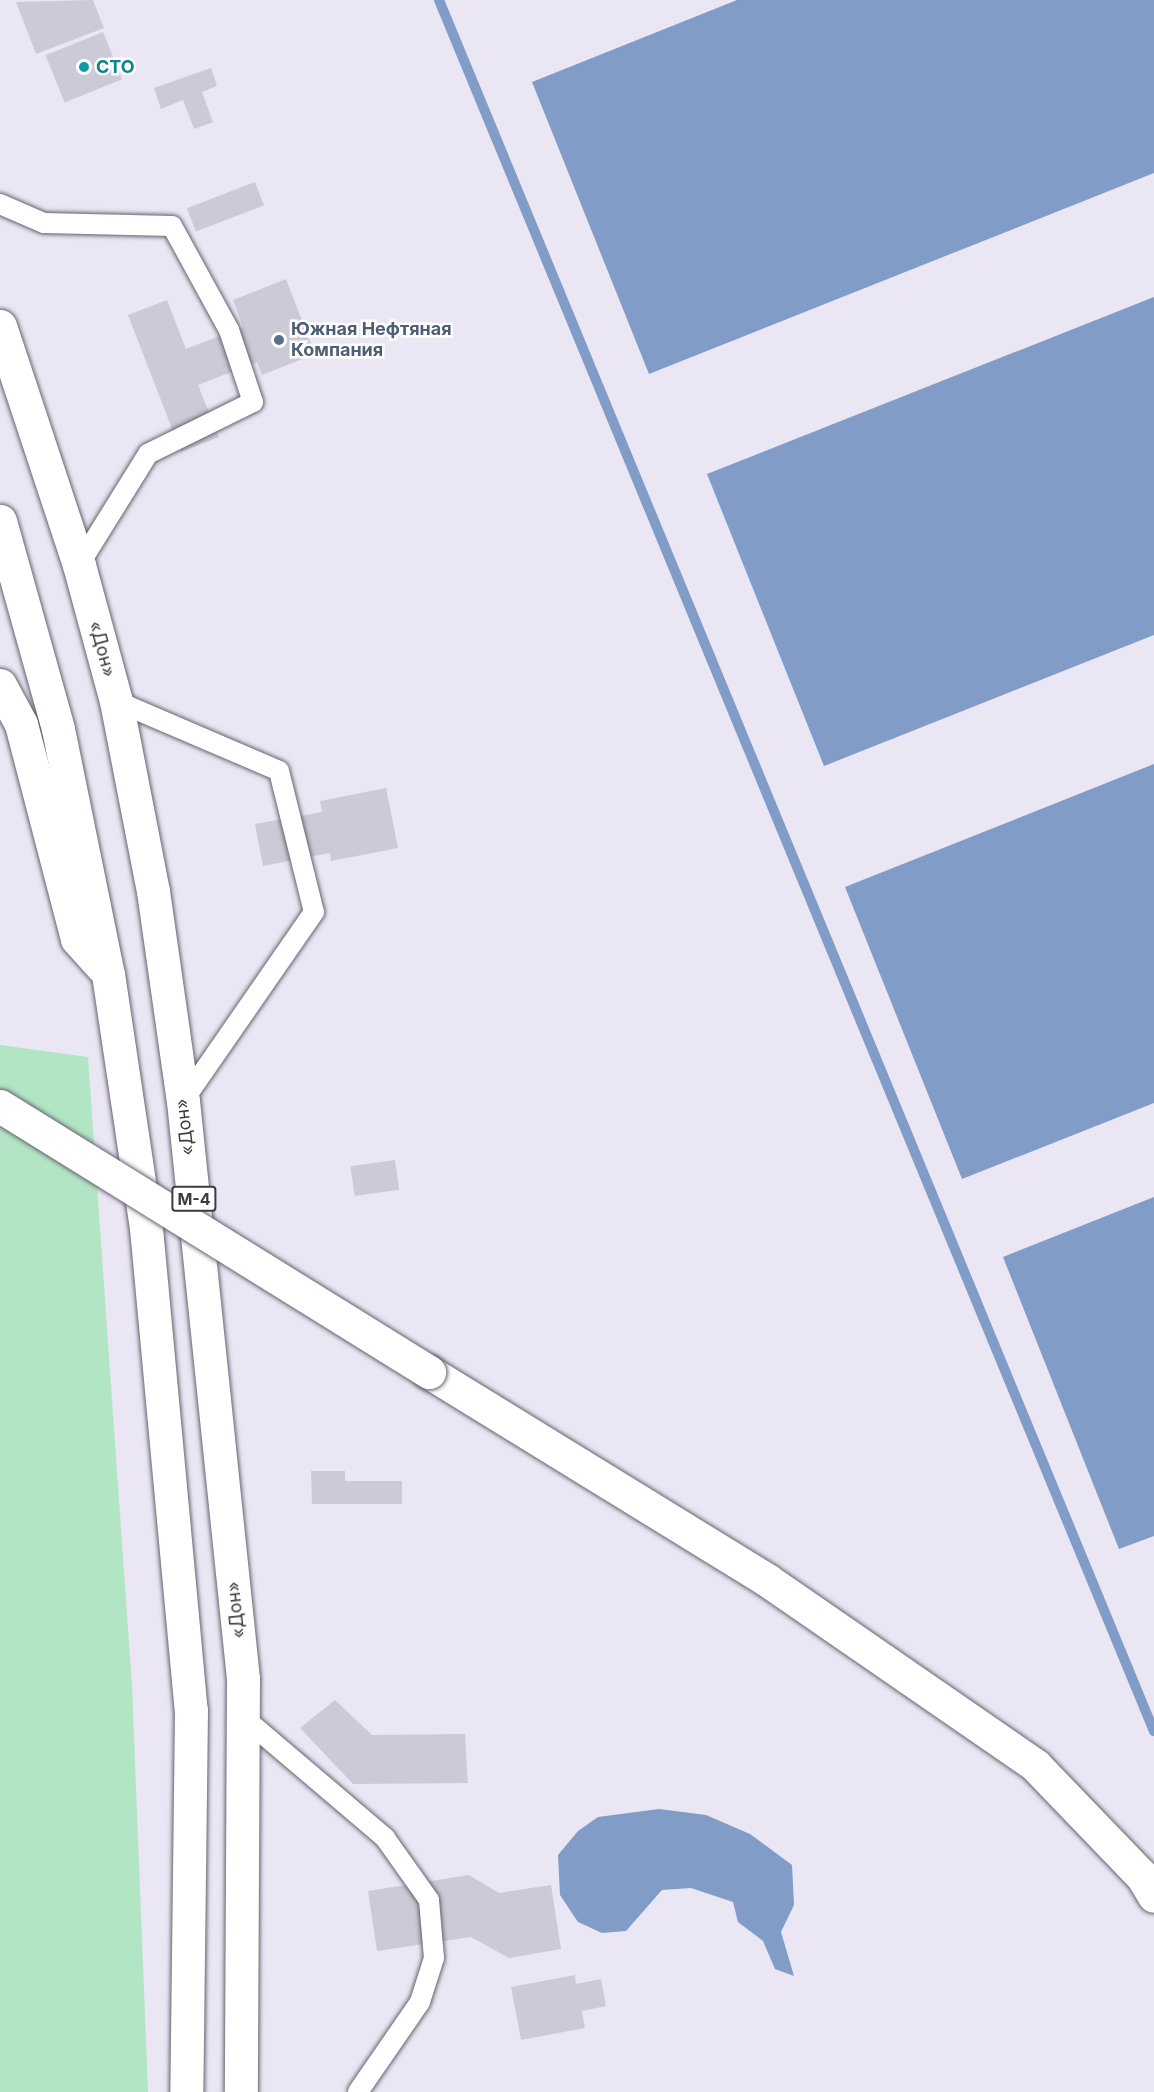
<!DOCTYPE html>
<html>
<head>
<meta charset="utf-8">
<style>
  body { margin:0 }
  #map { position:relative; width:1154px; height:2092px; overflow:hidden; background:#eae6f4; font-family:Inter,sans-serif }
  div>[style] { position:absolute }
  .green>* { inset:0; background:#b2e5c3 }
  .water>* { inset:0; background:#809cc7 }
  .stream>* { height:10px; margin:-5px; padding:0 5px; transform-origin:5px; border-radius:5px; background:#809cc7 }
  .building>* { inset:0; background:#cdcad7; transform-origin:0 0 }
  .roads { filter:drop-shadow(0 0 2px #67636f) drop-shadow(0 0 2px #67636f) }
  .lane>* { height:20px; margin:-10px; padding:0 10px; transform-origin:10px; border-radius:10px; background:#fff }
  .highway>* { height:33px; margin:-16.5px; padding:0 16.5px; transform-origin:16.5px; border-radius:16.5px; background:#fff }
  .bridges { filter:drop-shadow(0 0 2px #67636f) drop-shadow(0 0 2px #67636f) }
  .highway-bridge>* { height:33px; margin:-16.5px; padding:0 16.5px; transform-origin:16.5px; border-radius:16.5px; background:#fff }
  .dots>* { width:16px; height:16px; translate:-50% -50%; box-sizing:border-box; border:3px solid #fff; border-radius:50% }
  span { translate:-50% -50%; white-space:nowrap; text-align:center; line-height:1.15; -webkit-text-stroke:5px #fff; paint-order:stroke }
  .shield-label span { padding:2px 4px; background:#fff; border:2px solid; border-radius:4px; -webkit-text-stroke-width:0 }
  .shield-label { font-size:16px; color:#3d3b41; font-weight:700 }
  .culture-label { font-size:18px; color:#0d838f; font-weight:700 }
  .left { translate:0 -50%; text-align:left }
  .service-label { font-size:18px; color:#4e5e75; font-weight:700 }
  .street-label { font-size:18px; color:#3d3b41 }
</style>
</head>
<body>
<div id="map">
  <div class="green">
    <div style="clip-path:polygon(0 1045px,88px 1057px,132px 1686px,148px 2092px,0 2092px)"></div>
  </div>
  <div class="water">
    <div style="clip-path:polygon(737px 0,1154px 0,1154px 173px,649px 374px,532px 82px)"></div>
    <div style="clip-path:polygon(1154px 297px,1154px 635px,824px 766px,707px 474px)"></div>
    <div style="clip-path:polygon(1154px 764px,1154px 1103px,962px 1179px,845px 887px)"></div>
    <div style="clip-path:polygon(1154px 1197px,1154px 1536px,1119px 1549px,1003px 1257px)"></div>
    <div style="clip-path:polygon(659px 1809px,706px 1815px,750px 1834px,792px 1865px,794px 1905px,781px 1932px,794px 1976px,775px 1969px,763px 1941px,738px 1922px,733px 1902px,691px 1888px,662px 1890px,626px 1931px,602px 1933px,578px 1922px,560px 1895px,558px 1855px,578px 1831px,598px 1817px)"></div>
  </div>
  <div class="stream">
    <div style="left:439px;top:0;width:1873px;rotate:67.56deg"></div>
  </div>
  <div class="building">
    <div style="clip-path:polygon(93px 0,104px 28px,36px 54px,16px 2px)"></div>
    <div style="left:103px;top:32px;width:51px;height:62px;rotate:68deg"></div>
    <div style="clip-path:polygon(211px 68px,217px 86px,202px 92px,213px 122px,194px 129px,183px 100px,161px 109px,154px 88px)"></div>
    <div style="left:255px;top:182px;width:25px;height:73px;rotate:69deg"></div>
    <div style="clip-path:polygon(286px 279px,315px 354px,262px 375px,257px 362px,198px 385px,219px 437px,181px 452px,128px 315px,167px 300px,186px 349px,243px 327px,233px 300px)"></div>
    <div style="clip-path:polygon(386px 788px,398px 848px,331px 861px,330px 853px,263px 866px,255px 824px,322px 812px,320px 801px)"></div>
    <div style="left:395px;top:1160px;width:30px;height:45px;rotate:82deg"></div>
    <div style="clip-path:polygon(311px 1471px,345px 1471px,345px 1481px,402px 1481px,402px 1504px,312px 1504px)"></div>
    <div style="clip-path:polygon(335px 1700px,372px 1735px,465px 1734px,468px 1783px,353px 1784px,300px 1728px)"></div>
    <div style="clip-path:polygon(469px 1875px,499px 1893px,551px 1885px,561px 1949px,509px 1958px,471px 1937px,377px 1951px,368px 1891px)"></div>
    <div style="clip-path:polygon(575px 1975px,576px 1984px,601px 1979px,606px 2006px,582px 2011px,585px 2028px,521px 2040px,511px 1987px)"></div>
  </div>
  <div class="roads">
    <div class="lane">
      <div style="left:0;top:204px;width:48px;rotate:23.4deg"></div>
      <div style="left:44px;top:223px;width:128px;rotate:1.3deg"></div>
      <div style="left:172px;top:226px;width:119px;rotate:61.3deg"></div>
      <div style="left:229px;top:330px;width:76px;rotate:71.6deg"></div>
      <div style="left:253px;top:402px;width:117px;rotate:153.7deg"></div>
      <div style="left:148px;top:454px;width:131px;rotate:121.9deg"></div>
      <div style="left:116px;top:701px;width:177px;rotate:23.2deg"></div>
      <div style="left:279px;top:771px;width:145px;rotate:76.1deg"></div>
      <div style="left:314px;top:912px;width:230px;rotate:124.7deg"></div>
      <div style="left:243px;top:1717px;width:187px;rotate:40.4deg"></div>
      <div style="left:385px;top:1838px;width:76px;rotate:54.6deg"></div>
      <div style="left:429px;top:1900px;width:58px;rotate:85.1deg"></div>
      <div style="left:434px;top:1958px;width:46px;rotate:107.7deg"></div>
      <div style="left:420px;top:2002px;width:109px;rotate:124.6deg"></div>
    </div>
    <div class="highway">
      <div style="left:0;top:326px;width:252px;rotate:71.7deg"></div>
      <div style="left:79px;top:565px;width:141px;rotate:74.8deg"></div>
      <div style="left:116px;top:701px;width:194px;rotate:79deg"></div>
      <div style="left:153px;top:891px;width:212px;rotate:81.9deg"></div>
      <div style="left:183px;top:1101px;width:581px;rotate:84.07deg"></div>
      <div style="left:243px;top:1679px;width:413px;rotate:90.3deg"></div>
      <div style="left:0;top:521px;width:216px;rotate:74.4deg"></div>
      <div style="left:58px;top:729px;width:250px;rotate:78.5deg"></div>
      <div style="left:108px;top:974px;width:257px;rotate:81.5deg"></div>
      <div style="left:146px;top:1228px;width:484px;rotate:84.7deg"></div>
      <div style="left:191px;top:1710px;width:382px;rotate:90.7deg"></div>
      <div style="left:0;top:685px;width:44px;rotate:61.7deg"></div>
      <div style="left:21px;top:724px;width:222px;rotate:75.4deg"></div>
      <div style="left:77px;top:939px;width:38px;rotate:48deg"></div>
      <div style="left:429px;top:1372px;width:397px;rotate:31.6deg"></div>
      <div style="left:767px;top:1580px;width:326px;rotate:34.6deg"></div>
      <div style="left:1035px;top:1765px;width:154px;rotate:46.1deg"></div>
      <div style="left:1142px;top:1876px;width:23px;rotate:59deg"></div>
    </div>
  </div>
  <div class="bridges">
    <div class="highway-bridge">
      <div style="left:0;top:1106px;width:505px;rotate:31.8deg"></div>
    </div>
  </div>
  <div class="dots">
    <div style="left:84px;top:67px;background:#0f9aa8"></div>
    <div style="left:279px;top:340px;background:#5c6f8a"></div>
  </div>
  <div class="shield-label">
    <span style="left:194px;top:1199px">М-4</span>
  </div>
  <div class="culture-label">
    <span class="left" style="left:96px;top:67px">СТО</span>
  </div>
  <div class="service-label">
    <span class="left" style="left:291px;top:340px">Южная Нефтяная<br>Компания</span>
  </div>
  <div class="street-label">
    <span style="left:102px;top:649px;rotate:75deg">«Дон»</span>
    <span style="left:185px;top:1127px;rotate:-97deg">«Дон»</span>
    <span style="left:236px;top:1610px;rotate:-96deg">«Дон»</span>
  </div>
</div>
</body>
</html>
